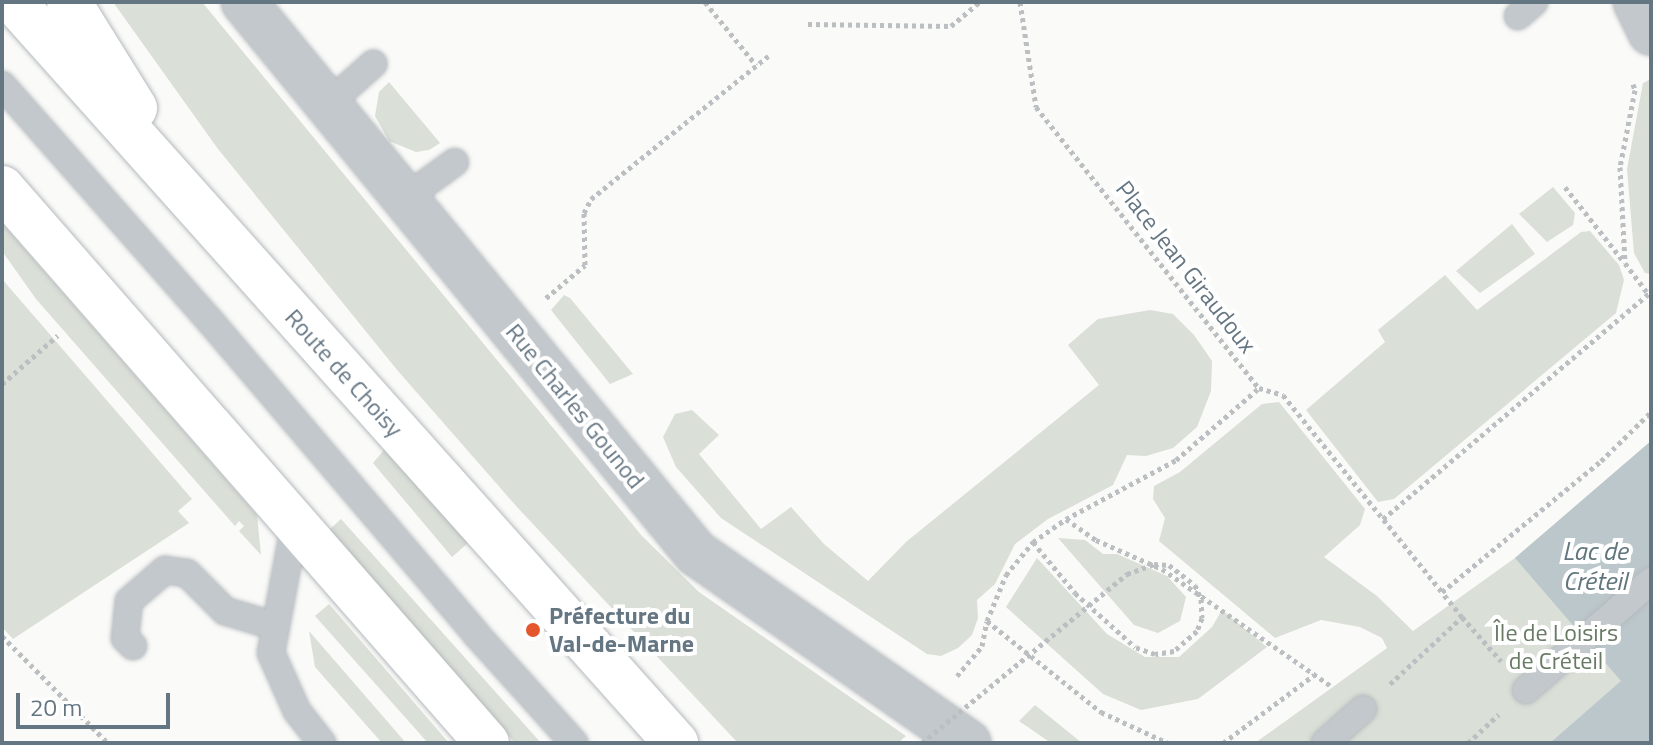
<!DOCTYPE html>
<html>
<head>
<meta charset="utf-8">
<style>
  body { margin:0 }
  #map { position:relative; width:1653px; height:745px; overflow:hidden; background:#fafaf8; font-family:"Titillium Web",sans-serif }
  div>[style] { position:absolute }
  .green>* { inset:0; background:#dadfd7 }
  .water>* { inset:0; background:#bbc7cb }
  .path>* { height:5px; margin-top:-2.5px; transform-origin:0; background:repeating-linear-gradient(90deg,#bbbfc2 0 4px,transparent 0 8px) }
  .roads { filter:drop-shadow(0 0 2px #b5babe) drop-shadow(0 0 2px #b5babe) }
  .service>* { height:26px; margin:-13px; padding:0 13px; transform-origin:13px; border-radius:13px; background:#c3c8cc }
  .minor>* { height:44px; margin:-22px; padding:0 22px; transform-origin:22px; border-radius:22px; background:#c3c8cc }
  .primary>* { height:44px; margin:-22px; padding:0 22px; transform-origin:22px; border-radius:22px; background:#fff }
  .path-bridge>* { height:5px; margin-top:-2.5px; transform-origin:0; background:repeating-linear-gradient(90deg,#bbbfc2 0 4px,transparent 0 8px) }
  .dots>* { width:22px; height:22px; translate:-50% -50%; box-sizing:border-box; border:4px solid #fff; border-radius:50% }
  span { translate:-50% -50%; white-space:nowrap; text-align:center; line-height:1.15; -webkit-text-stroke:8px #fff; paint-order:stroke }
  .street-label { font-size:24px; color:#657683 }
  .poi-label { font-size:24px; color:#657683; font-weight:700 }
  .left { translate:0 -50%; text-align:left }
  .park-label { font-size:24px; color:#687a64 }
  .water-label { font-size:26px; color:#60757c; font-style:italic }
  .frame { position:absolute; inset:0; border:4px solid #657683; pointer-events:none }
  .scale { position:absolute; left:16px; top:693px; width:154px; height:36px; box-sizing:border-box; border:4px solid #657683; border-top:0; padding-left:10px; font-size:24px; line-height:28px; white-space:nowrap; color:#657683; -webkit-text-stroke:6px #fff; paint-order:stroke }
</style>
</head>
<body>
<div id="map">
  <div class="green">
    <div style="clip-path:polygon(113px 2px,202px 2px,642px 536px,699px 592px,906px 736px,898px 743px,738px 743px,517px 507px,398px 371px,218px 149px)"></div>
    <div style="clip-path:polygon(1651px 79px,1651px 274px,1645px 273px,1634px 253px,1627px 169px,1643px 83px)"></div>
    <div style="clip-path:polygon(389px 82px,440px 143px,429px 150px,416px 152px,389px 141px,375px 116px,379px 92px)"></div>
    <div style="clip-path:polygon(1553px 187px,1575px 213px,1573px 225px,1547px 242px,1519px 214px)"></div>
    <div style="clip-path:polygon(2px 223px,257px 515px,261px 555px,239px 531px,244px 526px,239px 521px,235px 526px,36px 299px,2px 251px)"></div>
    <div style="clip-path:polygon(1512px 224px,1535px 254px,1480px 293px,1456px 271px)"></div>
    <div style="clip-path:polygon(1590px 231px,1619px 265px,1624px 280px,1616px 313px,1394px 499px,1378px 502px,1306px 410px,1385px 342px,1378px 330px,1445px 275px,1477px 310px,1581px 232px)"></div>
    <div style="clip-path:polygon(2px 279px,192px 499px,178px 511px,189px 523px,13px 639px,2px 627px)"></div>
    <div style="clip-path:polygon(564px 295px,570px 298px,633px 374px,610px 384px,551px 310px)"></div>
    <div style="clip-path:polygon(1150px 310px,1173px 314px,1194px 335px,1212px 361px,1211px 391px,1197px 427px,1173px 448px,1146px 456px,1127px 455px,1113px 485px,1048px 519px,1015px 544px,995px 584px,977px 600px,978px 618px,972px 635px,958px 648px,941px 656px,927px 654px,721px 518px,676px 467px,663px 437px,675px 414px,692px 410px,719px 435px,699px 454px,761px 529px,791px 507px,824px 544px,868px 581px,906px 542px,1099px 385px,1068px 345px,1098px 319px)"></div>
    <div style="clip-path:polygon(1279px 402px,1365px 509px,1360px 525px,1324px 557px,1377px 596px,1413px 631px,1515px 558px,1651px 441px,1651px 743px,1255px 743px,1387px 648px,1382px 638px,1360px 627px,1321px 620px,1275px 638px,1159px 541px,1165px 518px,1153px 499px,1154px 486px,1180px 472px,1262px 404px)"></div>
    <div style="clip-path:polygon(384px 450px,468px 543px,452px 557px,373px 463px)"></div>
    <div style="clip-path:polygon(341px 519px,541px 743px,515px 743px,329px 530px)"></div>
    <div style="clip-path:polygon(1058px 538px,1085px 540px,1103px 554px,1117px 554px,1167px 576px,1186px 597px,1180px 621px,1158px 633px,1134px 625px)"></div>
    <div style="clip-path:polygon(1037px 558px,1107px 634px,1145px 657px,1179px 657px,1212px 627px,1222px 610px,1267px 647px,1198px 699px,1141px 710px,1103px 694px,1006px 607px)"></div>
    <div style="clip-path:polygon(329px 604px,449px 743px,428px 743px,315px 616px)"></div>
    <div style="clip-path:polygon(309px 631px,406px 743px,382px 743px,315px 667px)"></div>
    <div style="clip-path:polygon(1035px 705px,1082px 743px,1051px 743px,1019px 721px)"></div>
  </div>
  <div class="water">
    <div style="clip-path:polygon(1651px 441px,1651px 743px,1550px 743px,1621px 681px,1515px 558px)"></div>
  </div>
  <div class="path">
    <div style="left:705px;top:2px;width:81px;rotate:51deg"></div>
    <div style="left:1020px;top:2px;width:106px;rotate:81.3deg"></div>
    <div style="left:1036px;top:107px;width:359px;rotate:51.6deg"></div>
    <div style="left:1259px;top:388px;width:25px;rotate:16deg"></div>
    <div style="left:1283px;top:395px;width:253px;rotate:51.1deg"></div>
    <div style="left:808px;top:24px;width:143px;rotate:0.8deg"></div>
    <div style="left:951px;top:26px;width:38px;rotate:-40deg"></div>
    <div style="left:1633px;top:84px;width:6px;rotate:72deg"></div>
    <div style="left:1635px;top:90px;width:78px;rotate:101deg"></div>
    <div style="left:1620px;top:167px;width:96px;rotate:87deg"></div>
    <div style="left:1625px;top:263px;width:36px;rotate:53deg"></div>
    <div style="left:1565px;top:187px;width:95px;rotate:51.8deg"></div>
    <div style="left:546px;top:298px;width:51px;rotate:-40.2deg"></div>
    <div style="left:585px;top:265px;width:52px;rotate:-91.1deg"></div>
    <div style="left:584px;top:213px;width:16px;rotate:-63deg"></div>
    <div style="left:591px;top:199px;width:228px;rotate:-38.9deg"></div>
    <div style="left:2px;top:384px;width:74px;rotate:-41.2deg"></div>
    <div style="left:1066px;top:519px;width:37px;rotate:35deg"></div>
    <div style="left:1096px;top:540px;width:72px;rotate:23.7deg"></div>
    <div style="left:1162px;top:569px;width:206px;rotate:34.7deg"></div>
    <div style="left:1383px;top:519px;width:351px;rotate:-40.3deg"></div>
    <div style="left:1033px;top:542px;width:66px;rotate:50.5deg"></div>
    <div style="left:1075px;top:593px;width:81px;rotate:42deg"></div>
    <div style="left:1462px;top:617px;width:59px;rotate:48.4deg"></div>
    <div style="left:987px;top:621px;width:146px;rotate:38.6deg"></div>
    <div style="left:1101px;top:712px;width:74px;rotate:24.8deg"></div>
    <div style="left:2px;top:636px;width:151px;rotate:45.3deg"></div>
    <div style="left:957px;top:676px;width:39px;rotate:-50deg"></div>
    <div style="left:982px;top:646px;width:25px;rotate:-79deg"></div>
    <div style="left:987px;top:621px;width:50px;rotate:-67.6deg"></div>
    <div style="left:1006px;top:575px;width:43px;rotate:-50.7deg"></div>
    <div style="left:1033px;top:542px;width:40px;rotate:-34.9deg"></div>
    <div style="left:1066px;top:519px;width:125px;rotate:-28.2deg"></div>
    <div style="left:1176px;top:460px;width:110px;rotate:-40.9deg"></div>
    <div style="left:1390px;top:684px;width:98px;rotate:-42.9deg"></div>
    <div style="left:1462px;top:617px;width:32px;rotate:-129deg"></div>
    <div style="left:1442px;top:592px;width:206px;rotate:-39.5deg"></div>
    <div style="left:1601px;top:461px;width:70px;rotate:-44.4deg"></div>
    <div style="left:1223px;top:743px;width:114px;rotate:-36.8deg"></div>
    <div style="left:1468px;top:743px;width:42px;rotate:-43.1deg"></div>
  </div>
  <div class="roads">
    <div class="service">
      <div style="left:1518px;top:16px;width:21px;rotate:-41deg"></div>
      <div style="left:2px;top:85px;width:315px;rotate:48.6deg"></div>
      <div style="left:210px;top:321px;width:411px;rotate:49.6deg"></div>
      <div style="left:476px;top:634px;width:147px;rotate:48deg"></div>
      <div style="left:327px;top:105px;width:62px;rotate:-41.7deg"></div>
      <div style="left:407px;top:197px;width:59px;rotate:-36.1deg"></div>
      <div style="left:295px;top:523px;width:132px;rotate:100.5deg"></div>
      <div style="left:271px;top:653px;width:64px;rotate:65.9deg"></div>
      <div style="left:297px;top:711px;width:41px;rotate:52deg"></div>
      <div style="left:133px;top:646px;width:11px;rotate:-135deg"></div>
      <div style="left:125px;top:638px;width:37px;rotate:-84deg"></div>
      <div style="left:129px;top:601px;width:48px;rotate:-40.7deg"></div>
      <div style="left:165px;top:570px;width:22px;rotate:8deg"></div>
      <div style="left:187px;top:573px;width:54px;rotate:45deg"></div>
      <div style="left:225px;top:611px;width:52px;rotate:16.7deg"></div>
      <div style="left:1526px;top:690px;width:166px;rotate:-41.1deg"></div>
      <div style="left:1325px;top:743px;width:51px;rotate:-41.8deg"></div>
    </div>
    <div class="minor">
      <div style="left:244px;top:2px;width:713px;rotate:50.64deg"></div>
      <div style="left:696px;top:553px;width:332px;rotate:34.9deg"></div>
      <div style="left:1636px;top:2px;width:34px;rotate:64deg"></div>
    </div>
    <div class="primary">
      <div style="left:14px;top:2px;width:994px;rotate:48.22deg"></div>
      <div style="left:69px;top:2px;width:125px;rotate:58.1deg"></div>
      <div style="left:2px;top:188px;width:737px;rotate:48.85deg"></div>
    </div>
  </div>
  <div class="path-bridge">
    <div style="left:922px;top:743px;width:266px;rotate:-39.5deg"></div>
    <div style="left:1127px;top:574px;width:29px;rotate:-20deg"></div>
    <div style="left:1154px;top:564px;width:15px;rotate:4deg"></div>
    <div style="left:1169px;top:565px;width:33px;rotate:38deg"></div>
    <div style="left:1195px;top:585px;width:15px;rotate:67deg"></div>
    <div style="left:1201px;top:599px;width:19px;rotate:87deg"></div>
    <div style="left:1202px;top:618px;width:14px;rotate:111deg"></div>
    <div style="left:1197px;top:631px;width:30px;rotate:139deg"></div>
    <div style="left:1174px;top:651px;width:19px;rotate:171deg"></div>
    <div style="left:1155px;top:654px;width:21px;rotate:-161deg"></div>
  </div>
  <div class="dots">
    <div style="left:533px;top:630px;background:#e4572e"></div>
  </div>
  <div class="street-label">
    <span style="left:1186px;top:267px;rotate:52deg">Place Jean Giraudoux</span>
    <span style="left:344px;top:373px;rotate:48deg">Route de Choisy</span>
    <span style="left:575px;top:406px;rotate:51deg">Rue Charles Gounod</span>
  </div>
  <div class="poi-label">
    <span class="left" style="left:549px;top:630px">Préfecture du<br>Val-de-Marne</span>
  </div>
  <div class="park-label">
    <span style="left:1556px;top:647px">Île de Loisirs<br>de Créteil</span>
  </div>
  <div class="water-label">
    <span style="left:1595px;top:566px">Lac de<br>Créteil</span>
  </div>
  <div class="frame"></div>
  <div class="scale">20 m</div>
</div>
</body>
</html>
